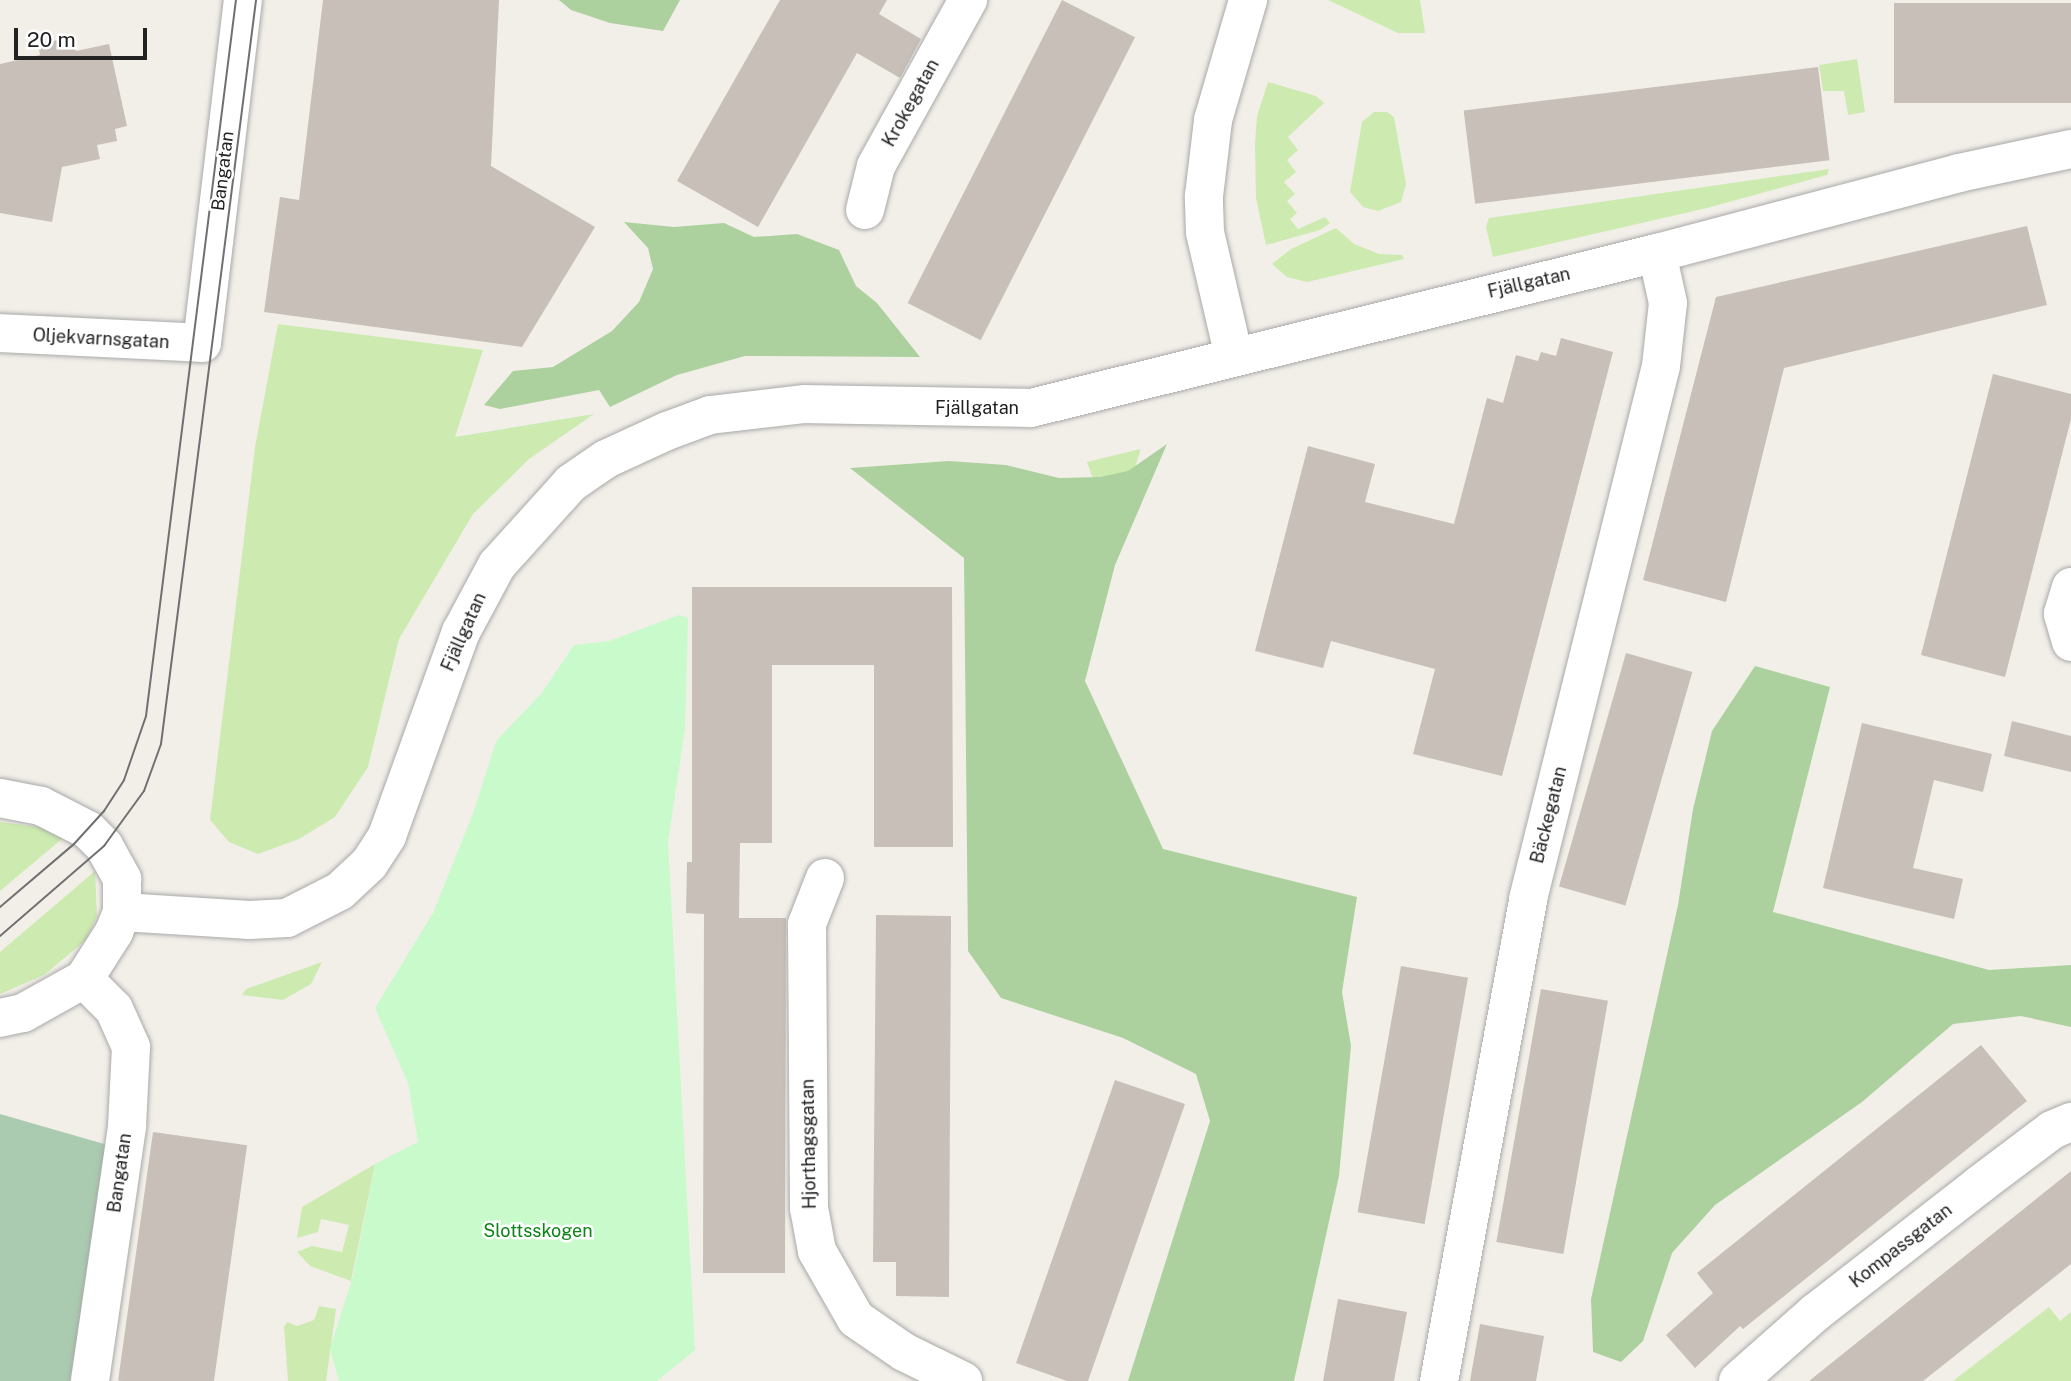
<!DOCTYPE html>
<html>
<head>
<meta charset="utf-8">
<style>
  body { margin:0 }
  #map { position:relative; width:2071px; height:1381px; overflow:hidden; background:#f2efe9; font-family:"Public Sans",sans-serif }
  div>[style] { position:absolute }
  .grass>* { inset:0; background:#cdebb0 }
  .forest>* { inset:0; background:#add19e }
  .cemetery>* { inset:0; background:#aacbaf }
  .park>* { inset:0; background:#c8facc }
  .building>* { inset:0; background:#c7bfb8; transform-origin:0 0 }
  .roads { filter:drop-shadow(0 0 2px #a9a9a9) drop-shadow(0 0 2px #a9a9a9) }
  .minor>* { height:38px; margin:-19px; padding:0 19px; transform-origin:19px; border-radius:19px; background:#fff }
  .tram>* { height:2px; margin:-1px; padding:0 1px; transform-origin:1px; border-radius:1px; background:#707070 }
  span { translate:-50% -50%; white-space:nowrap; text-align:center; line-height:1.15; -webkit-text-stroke:5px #fff; paint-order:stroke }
  .street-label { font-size:18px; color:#222 }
  .park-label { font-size:18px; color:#0c8416 }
  .scale { position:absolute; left:14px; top:28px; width:133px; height:32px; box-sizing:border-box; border:4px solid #222; border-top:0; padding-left:9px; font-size:21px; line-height:24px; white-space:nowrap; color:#222; -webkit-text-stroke:5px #fff; paint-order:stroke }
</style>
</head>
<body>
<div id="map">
  <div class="grass">
    <div style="clip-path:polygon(1328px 0,1420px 0,1425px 33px,1398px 33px)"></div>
    <div style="clip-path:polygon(1857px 59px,1865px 112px,1848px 115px,1844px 91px,1823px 91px,1819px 65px)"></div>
    <div style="clip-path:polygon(1268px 82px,1316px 96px,1324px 103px,1288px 137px,1298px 150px,1287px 160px,1296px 172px,1284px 182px,1295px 194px,1287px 201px,1297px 213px,1290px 219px,1298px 229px,1325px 217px,1330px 223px,1320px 230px,1266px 245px,1256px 198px,1255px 144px,1257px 116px)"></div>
    <div style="clip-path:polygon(1374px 112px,1387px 112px,1394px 117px,1406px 184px,1401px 202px,1378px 211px,1363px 207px,1350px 192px,1362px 122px)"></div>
    <div style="clip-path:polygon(1829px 169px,1827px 175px,1707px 208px,1493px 257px,1486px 227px,1489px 218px)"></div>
    <div style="clip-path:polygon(1336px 228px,1354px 244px,1379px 254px,1402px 255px,1404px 259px,1307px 282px,1287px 277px,1272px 264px,1291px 249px)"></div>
    <div style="clip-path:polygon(278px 324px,483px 350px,455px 437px,594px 414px,529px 459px,473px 514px,399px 639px,368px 767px,335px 817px,299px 839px,258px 854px,229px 842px,210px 820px,255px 447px)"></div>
    <div style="clip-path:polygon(1140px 449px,1140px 452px,1123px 503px,1093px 479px,1087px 462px)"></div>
    <div style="clip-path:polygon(0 822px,48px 828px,63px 838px,0 891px)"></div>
    <div style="clip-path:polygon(95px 871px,97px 916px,86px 940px,44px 975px,0 994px,0 952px)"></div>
    <div style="clip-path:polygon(322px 962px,311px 984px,283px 1000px,242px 995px,246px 989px)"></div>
    <div style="clip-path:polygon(375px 1164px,351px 1281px,310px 1266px,297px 1252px,312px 1246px,342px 1252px,349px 1225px,321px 1219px,318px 1232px,297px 1238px,302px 1207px)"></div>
    <div style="clip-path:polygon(319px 1306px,336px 1309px,326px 1381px,288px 1381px,284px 1327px,287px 1322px,297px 1326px,314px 1320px)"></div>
    <div style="clip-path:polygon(2049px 1307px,2060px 1321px,2071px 1312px,2071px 1381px,1953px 1381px)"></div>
  </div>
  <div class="forest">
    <div style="clip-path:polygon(559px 0,680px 0,663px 31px,610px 23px,571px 10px)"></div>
    <div style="clip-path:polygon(624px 222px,674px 227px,724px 223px,754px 237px,797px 234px,839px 250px,856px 286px,877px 303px,920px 357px,745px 356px,677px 375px,610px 407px,599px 390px,500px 409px,484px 405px,513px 371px,553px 367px,612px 331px,639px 302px,653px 269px,648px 248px)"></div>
    <div style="clip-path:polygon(1167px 444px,1115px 565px,1085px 681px,1163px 849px,1357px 897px,1342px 992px,1351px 1046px,1339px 1176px,1294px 1381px,1128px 1381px,1210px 1121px,1196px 1074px,1123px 1038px,1001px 998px,968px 951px,964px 558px,850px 468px,949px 461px,1006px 465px,1059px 478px,1100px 477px,1128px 471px)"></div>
    <div style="clip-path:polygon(1755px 666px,1830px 687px,1773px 912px,1989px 970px,2071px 965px,2071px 1027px,2021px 1016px,1953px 1024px,1862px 1102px,1715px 1205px,1672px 1253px,1643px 1341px,1621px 1362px,1593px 1352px,1591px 1299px,1678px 905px,1693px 809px,1712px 731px)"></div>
  </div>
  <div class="cemetery">
    <div style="clip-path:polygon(0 1114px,111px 1146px,70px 1381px,0 1381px)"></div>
  </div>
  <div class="park">
    <div style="clip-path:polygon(679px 615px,688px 618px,685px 729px,668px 842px,695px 1350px,657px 1381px,339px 1381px,330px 1349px,353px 1276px,375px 1164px,418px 1142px,408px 1083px,375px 1008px,433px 913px,474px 811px,496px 741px,541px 694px,574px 645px,609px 641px)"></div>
  </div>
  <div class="building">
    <div style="clip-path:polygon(323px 0,499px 0,491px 166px,595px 227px,522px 347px,264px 312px,280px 197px,299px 200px)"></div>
    <div style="clip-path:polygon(780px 0,887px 0,879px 14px,921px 39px,900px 78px,857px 53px,758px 227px,677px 181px)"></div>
    <div style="left:1062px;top:0;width:82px;height:340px;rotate:27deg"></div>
    <div style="left:2071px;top:3px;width:100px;height:177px;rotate:90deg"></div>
    <div style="clip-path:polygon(73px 37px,76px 51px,109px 44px,127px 126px,115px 129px,117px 141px,97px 145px,100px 159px,62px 167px,52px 222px,0 213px,0 64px,40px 55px,38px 44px)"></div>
    <div style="left:1818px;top:67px;width:94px;height:357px;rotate:83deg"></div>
    <div style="clip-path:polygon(2027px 226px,2047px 305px,1784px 368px,1726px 602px,1643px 580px,1716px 297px)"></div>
    <div style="clip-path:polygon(1561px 338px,1613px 352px,1502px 776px,1413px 754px,1435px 669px,1331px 641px,1323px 668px,1255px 651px,1308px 446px,1375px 464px,1365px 502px,1454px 524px,1487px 398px,1503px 403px,1516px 355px,1538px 361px,1541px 352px,1556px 356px)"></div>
    <div style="clip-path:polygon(1993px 374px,2071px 394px,2071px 419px,2005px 677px,1921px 655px)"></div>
    <div style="clip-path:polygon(692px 587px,952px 587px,953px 847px,874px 847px,874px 665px,772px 665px,772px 843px,740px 843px,739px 918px,786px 918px,785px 1273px,703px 1273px,704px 914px,686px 913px,687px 862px,692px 862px)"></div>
    <div style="left:1626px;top:653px;width:69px;height:243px;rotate:16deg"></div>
    <div style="clip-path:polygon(2012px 721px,2071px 736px,2071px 772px,2004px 756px)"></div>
    <div style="clip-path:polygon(1862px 723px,1992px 754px,1983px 792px,1934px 780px,1913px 868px,1963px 879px,1954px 919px,1823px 888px)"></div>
    <div style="clip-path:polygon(876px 915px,951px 916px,949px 1297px,896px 1296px,896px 1262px,873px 1262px)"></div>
    <div style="left:1401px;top:966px;width:68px;height:250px;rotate:10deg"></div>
    <div style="left:1541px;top:989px;width:68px;height:257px;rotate:10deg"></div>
    <div style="clip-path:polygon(1981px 1045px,2027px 1101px,1743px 1329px,1740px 1326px,1695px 1368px,1666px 1335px,1713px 1293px,1697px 1273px)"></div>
    <div style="clip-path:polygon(1115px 1080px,1185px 1104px,1088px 1381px,1067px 1381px,1016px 1363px)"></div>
    <div style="left:153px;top:1132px;width:95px;height:251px;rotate:8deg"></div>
    <div style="clip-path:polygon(2071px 1171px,2071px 1264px,1923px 1381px,1809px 1381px)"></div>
    <div style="clip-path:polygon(1338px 1299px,1407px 1312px,1394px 1381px,1323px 1381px)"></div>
    <div style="clip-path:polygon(1480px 1324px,1544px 1336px,1536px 1381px,1470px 1381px)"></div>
  </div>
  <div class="roads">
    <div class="minor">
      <div style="left:865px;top:210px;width:45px;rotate:-76deg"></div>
      <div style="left:876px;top:166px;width:190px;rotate:-61deg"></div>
      <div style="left:0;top:333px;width:202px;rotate:2.8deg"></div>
      <div style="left:202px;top:343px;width:345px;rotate:-83.2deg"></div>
      <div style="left:1234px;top:357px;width:128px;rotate:-103.1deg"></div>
      <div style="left:1205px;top:232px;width:36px;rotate:-92deg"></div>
      <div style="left:1204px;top:196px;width:77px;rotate:-83.2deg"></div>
      <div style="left:1213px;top:120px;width:125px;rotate:-73.7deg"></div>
      <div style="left:2071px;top:587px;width:28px;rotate:107deg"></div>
      <div style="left:2063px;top:614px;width:29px;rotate:74deg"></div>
      <div style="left:0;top:798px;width:42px;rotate:11deg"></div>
      <div style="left:41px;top:806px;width:53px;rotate:27.1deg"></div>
      <div style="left:88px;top:830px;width:23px;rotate:45deg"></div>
      <div style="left:104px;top:846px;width:38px;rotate:61deg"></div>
      <div style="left:122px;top:879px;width:33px;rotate:90deg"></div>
      <div style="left:122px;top:912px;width:22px;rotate:112deg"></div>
      <div style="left:114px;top:932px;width:56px;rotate:122.6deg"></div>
      <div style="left:84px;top:979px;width:70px;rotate:150.9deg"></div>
      <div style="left:23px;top:1013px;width:24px;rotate:168deg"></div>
      <div style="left:825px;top:878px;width:49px;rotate:111.4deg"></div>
      <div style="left:807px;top:924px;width:284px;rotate:89.6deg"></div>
      <div style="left:809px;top:1208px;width:44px;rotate:79.5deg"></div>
      <div style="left:817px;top:1251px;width:78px;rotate:60.2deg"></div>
      <div style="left:856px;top:1319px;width:58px;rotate:34.5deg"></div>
      <div style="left:904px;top:1352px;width:66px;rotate:26.2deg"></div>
      <div style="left:122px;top:912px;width:128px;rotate:3.6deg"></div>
      <div style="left:250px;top:920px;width:37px;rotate:-3deg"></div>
      <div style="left:287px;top:918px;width:59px;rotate:-27deg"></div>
      <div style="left:340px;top:891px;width:40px;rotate:-43deg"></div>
      <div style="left:369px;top:864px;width:33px;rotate:-57deg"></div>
      <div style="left:387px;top:836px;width:217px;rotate:-70.1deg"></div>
      <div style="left:461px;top:632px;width:76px;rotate:-61.8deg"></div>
      <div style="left:497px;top:565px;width:110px;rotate:-47.9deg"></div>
      <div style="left:571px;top:483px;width:42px;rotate:-34.4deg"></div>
      <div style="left:606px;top:459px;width:67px;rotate:-24.7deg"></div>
      <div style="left:667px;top:431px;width:46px;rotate:-20.4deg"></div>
      <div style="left:710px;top:415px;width:96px;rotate:-6.6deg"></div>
      <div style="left:805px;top:404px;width:226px;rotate:1deg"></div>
      <div style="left:1031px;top:408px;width:645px;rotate:-13.91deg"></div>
      <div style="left:1657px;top:253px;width:312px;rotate:-14.8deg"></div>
      <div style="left:1959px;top:173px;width:115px;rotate:-12.1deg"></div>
      <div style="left:84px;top:979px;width:42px;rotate:45deg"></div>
      <div style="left:114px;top:1009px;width:42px;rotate:65.9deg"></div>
      <div style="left:131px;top:1047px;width:80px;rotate:92.9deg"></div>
      <div style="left:127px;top:1127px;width:257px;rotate:98.3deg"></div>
      <div style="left:1439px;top:1381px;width:490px;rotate:-79.5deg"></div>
      <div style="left:1528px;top:899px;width:549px;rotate:-75.99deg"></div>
      <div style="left:1661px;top:366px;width:63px;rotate:-83.7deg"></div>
      <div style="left:1668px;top:303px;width:51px;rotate:-102.4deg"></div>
      <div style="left:1738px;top:1381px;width:104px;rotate:-41.5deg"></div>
      <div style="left:1816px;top:1312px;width:207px;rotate:-37.9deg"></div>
      <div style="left:1979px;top:1185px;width:91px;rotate:-37deg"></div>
      <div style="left:2052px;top:1130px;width:21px;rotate:-23deg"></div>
    </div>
  </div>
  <div class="tram">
    <div style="left:0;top:907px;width:97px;rotate:-40.4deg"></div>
    <div style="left:74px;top:844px;width:45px;rotate:-47.7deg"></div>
    <div style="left:104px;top:811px;width:37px;rotate:-57deg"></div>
    <div style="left:124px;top:780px;width:68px;rotate:-71deg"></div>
    <div style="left:146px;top:716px;width:722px;rotate:-82.84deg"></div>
    <div style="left:0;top:936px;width:138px;rotate:-40.9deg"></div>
    <div style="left:104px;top:846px;width:68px;rotate:-54deg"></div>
    <div style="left:144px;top:791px;width:50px;rotate:-70.1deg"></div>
    <div style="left:161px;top:744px;width:750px;rotate:-82.72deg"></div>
  </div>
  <div class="street-label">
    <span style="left:911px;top:103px;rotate:-61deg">Krokegatan</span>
    <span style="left:223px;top:171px;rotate:-83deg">Bangatan</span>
    <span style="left:1529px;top:283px;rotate:-13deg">Fjällgatan</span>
    <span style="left:101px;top:339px;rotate:3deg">Oljekvarnsgatan</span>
    <span style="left:977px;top:408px">Fjällgatan</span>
    <span style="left:464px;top:632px;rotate:-66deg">Fjällgatan</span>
    <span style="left:1549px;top:815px;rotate:-76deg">Bäckegatan</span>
    <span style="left:809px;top:1144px;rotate:-91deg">Hjorthagsgatan</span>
    <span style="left:120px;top:1173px;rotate:-82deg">Bangatan</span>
    <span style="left:1901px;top:1246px;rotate:-38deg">Kompassgatan</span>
  </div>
  <div class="park-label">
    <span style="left:538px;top:1231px">Slottsskogen</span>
  </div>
  <div class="scale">20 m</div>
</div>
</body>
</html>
